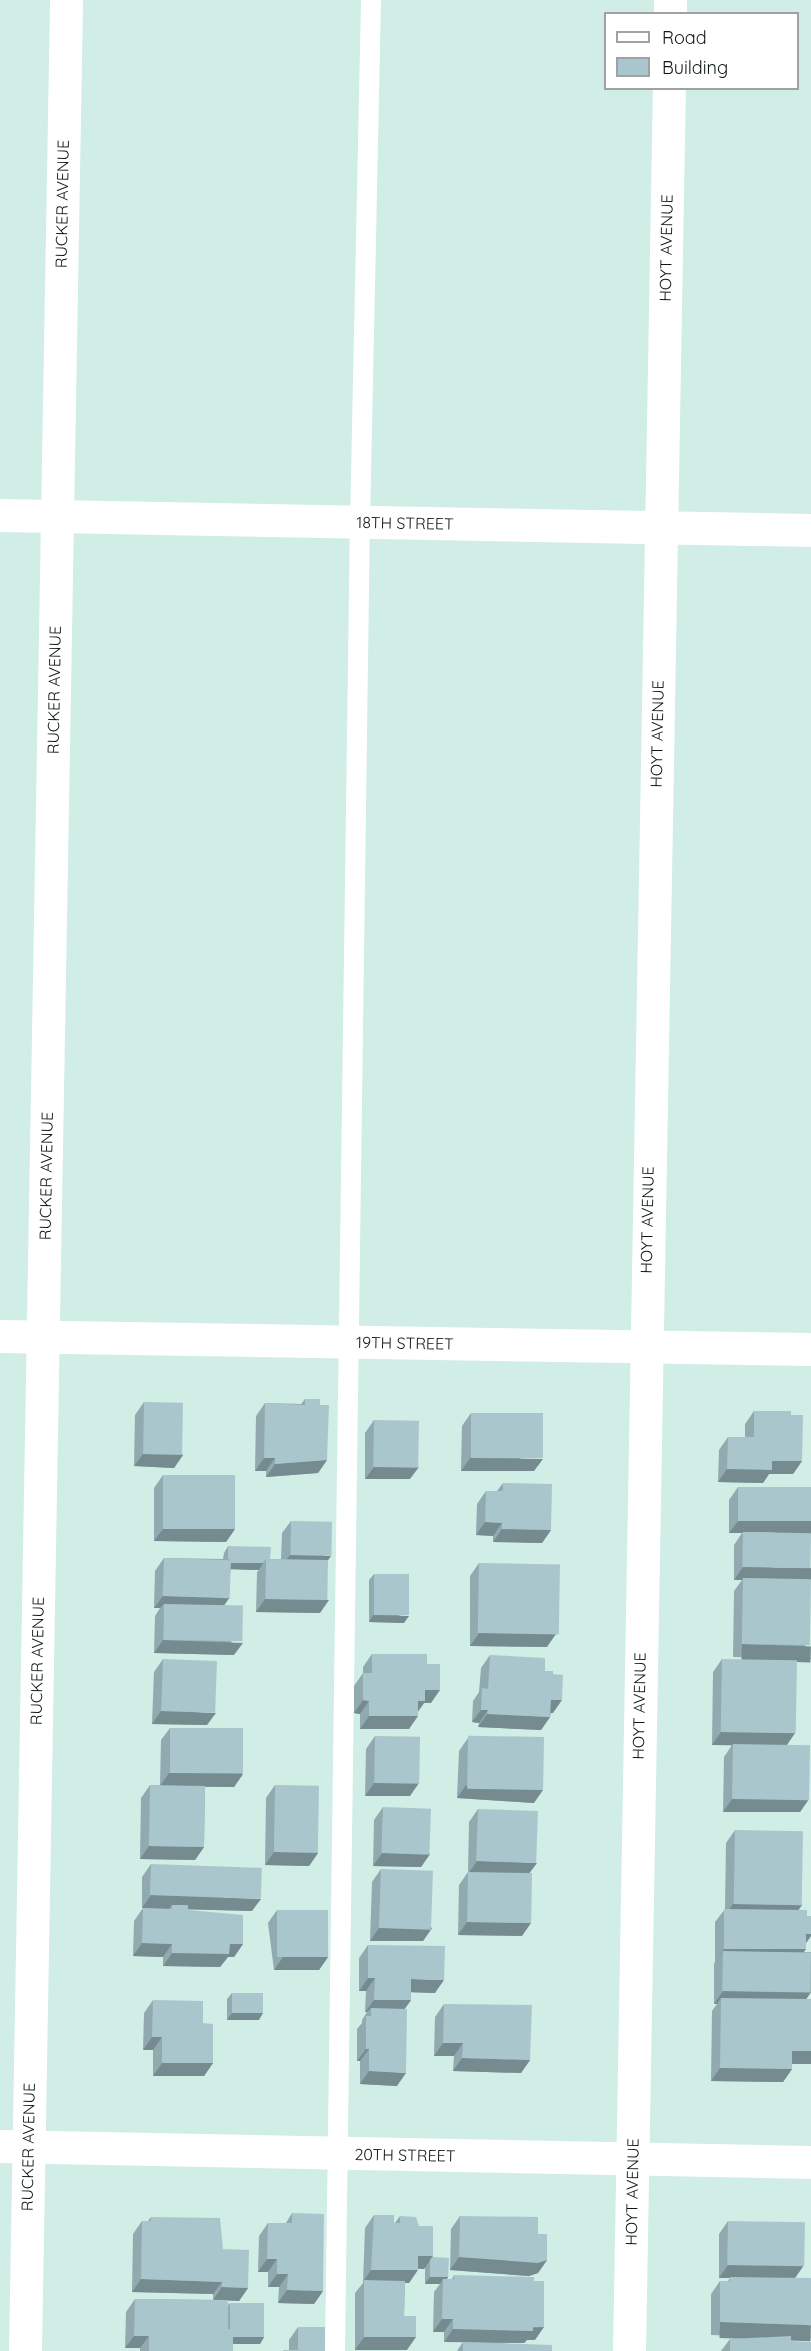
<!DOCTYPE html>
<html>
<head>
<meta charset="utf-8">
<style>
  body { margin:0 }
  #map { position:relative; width:811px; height:2351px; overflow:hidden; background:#d0ede6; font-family:Quicksand,sans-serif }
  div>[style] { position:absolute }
  .service>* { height:20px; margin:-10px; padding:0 10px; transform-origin:10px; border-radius:10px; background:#fff }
  .minor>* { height:33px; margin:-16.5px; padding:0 16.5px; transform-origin:16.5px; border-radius:16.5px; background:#fff }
  .tertiary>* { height:33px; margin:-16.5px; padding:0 16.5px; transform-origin:16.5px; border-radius:16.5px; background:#fff }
  .wall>* { inset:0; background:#91aaaf }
  .shaded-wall>* { inset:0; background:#768b8f; transform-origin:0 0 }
  .building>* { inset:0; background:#a9c6cc; transform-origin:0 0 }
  span { translate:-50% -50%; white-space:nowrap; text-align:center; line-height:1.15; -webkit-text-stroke:4.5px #fff; paint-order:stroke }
  .street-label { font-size:16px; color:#0d1715 }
  .legend { position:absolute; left:604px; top:12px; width:195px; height:78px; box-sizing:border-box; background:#fff; border:2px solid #9ea2a1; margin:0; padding:8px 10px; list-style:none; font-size:18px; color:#0d1715 }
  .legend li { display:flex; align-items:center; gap:12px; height:30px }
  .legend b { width:30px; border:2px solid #9ea2a1 }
</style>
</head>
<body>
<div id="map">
  <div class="service">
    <div style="left:335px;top:2351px;width:1829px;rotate:-89.22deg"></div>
    <div style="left:360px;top:522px;width:522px;rotate:-88.79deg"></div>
  </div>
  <div class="minor">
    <div style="left:0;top:515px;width:811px;rotate:1.06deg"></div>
    <div style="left:0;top:2146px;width:811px;rotate:1.13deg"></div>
  </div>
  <div class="tertiary">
    <div style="left:670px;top:14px;width:14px;rotate:-90deg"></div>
    <div style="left:0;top:1336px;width:811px;rotate:0.92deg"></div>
    <div style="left:25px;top:2351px;width:2351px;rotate:-89deg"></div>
    <div style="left:629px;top:2351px;width:2263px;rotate:-88.99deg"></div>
  </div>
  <div class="wall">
    <div style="clip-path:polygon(305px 1399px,320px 1405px,327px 1460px,318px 1473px,266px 1477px,266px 1471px,255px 1471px,256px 1416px,265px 1403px,301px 1404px)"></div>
    <div style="clip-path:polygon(144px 1402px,183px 1455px,174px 1468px,134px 1466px,135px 1415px)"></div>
    <div style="clip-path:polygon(754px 1411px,791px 1415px,802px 1461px,793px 1474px,769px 1474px,763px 1483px,718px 1482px,719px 1450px,728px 1437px,745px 1437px,745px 1424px)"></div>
    <div style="clip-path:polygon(471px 1413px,534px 1471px,461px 1471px,462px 1426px)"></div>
    <div style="clip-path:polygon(374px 1420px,410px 1479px,365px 1479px,365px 1433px)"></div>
    <div style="clip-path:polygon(163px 1475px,235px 1529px,226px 1542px,154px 1541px,154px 1488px)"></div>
    <div style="clip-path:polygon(503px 1483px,551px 1530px,542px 1543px,493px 1542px,493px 1536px,476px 1535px,477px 1504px,486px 1491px,497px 1491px)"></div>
    <div style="clip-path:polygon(738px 1487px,811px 1659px,733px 1657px,734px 1591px,742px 1580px,734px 1580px,734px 1545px,742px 1533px,729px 1533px,729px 1500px)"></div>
    <div style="clip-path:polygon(291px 1521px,328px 1560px,320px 1613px,256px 1612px,257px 1572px,259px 1570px,231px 1569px,224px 1605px,234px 1655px,154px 1653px,155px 1616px,160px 1608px,154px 1608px,155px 1571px,164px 1558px,223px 1559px,224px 1553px,228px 1546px,270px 1559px,281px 1559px,282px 1533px)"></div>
    <div style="clip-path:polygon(479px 1563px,547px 1647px,470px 1646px,470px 1576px)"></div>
    <div style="clip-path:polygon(374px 1574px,404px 1623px,369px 1622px,369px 1580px)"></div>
    <div style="clip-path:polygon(372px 1654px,427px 1664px,431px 1703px,424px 1703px,418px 1712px,409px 1729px,360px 1729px,360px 1714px,354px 1713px,354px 1686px,363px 1673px,363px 1667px)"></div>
    <div style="clip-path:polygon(490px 1655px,545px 1671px,553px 1713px,551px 1713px,550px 1717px,541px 1730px,478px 1727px,479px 1723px,472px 1722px,473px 1701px,479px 1692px,481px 1668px)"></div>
    <div style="clip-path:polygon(163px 1659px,207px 1725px,152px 1724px,154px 1672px)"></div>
    <div style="clip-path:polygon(722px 1659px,795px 1733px,787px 1745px,809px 1799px,800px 1812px,723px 1812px,724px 1757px,732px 1745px,712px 1745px,713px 1672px)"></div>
    <div style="clip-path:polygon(170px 1728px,243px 1774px,234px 1787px,205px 1787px,204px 1847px,195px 1860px,140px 1859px,141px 1798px,150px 1785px,160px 1785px,161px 1740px)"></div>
    <div style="clip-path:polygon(375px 1736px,410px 1796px,365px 1796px,366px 1749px)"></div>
    <div style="clip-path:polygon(468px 1738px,534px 1803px,457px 1798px,459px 1751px)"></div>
    <div style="clip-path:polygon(275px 1785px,318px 1853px,309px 1866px,265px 1865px,266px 1798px)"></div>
    <div style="clip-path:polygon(383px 1807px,430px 1854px,421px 1867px,373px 1866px,374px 1820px)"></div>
    <div style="clip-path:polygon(478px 1809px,530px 1873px,522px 1936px,458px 1935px,459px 1885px,468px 1872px,469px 1822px)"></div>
    <div style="clip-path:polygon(735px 1830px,802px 1905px,798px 1910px,807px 1916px,811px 1916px,811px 1936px,806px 1943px,804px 1952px,811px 1952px,811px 1992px,806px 1999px,811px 1999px,811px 2064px,792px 2064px,792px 2069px,783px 2082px,711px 2081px,712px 2011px,717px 2004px,714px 2004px,714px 1964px,715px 1962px,715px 1922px,725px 1909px,726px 1843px)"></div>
    <div style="clip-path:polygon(151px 1864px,252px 1911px,188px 1909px,188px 1910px,243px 1944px,234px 1957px,228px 1957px,220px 1967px,163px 1966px,163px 1957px,133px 1956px,134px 1921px,143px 1908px,169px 1909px,142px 1908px,142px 1877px)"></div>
    <div style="clip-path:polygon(381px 1869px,432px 1928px,423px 1941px,370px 1941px,372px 1882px)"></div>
    <div style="clip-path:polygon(277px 1910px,328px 1957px,319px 1970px,274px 1970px,268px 1923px)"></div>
    <div style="clip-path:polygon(368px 1945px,435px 1993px,411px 1992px,411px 2000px,405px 2009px,397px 2086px,360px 2084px,360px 2061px,357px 2061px,357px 2029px,362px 2023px,362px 2020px,367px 2012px,365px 2012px,366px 1991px,359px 1991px,359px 1958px)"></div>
    <div style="clip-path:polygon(232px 1993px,259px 2020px,227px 2020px,227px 1999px)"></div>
    <div style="clip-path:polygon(153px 2000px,213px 2063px,204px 2076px,153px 2076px,153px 2050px,143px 2050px,144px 2013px)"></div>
    <div style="clip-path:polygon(444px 2004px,530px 2060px,521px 2073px,453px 2071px,454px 2056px,434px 2056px,435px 2017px)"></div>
    <div style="clip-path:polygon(292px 2213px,323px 2291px,314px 2304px,278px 2303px,279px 2287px,268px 2287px,268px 2272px,258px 2272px,259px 2236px,268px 2223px,286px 2223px)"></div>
    <div style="clip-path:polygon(374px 2215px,394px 2223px,395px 2223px,400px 2216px,419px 2226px,432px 2257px,448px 2277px,447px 2279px,452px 2279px,454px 2275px,535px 2340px,527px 2340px,524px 2343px,501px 2343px,552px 2351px,457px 2351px,463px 2342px,444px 2342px,444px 2332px,433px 2332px,434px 2292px,440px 2284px,425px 2284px,425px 2267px,424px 2269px,418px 2269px,409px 2283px,405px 2283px,404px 2316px,407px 2350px,355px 2350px,355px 2293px,363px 2283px,365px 2228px)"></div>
    <div style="clip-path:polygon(460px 2216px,538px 2234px,547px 2260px,538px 2273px,529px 2276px,450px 2270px,451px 2229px)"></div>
    <div style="clip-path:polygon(151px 2217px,223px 2249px,248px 2288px,239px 2301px,228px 2300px,228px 2305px,230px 2303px,264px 2337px,260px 2344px,233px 2344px,233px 2351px,140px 2351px,140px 2348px,125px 2348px,126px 2312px,135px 2299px,213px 2300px,213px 2294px,132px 2292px,133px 2234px,142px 2221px,148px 2221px)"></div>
    <div style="clip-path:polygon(728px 2221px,804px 2265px,795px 2278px,811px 2338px,791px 2337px,791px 2341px,811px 2351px,721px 2351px,730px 2339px,776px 2337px,711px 2335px,711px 2294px,720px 2281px,728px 2281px,730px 2278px,719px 2278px,719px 2234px)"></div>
    <div style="clip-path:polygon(298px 2327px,325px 2351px,283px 2351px,284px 2350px,289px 2350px,289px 2340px)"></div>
  </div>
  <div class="shaded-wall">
    <div style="clip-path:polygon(143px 1454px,183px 1455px,174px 1468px,134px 1466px)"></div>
    <div style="clip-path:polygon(264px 1458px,275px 1458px,266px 1471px,255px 1471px)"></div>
    <div style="clip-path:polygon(470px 1458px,543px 1459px,534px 1471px,461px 1471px)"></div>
    <div style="clip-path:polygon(327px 1460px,318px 1473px,266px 1477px,275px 1464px)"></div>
    <div style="clip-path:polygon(772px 1461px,802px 1461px,793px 1474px,769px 1474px,763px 1483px,718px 1482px,727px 1469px)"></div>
    <div style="clip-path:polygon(374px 1467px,419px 1467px,410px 1479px,365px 1479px)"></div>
    <div style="clip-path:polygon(738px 1521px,811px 1521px,811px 1534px,743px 1532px,742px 1533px,729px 1533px)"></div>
    <div style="clip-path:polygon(485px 1522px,502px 1523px,493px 1536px,476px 1535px)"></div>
    <div style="clip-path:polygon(163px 1529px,235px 1529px,226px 1542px,154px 1541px)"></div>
    <div style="clip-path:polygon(502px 1529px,551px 1530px,542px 1543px,493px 1542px)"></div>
    <div style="clip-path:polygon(290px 1555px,331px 1556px,322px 1569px,281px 1567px)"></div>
    <div style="clip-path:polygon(228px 1563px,263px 1563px,259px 1570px,223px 1569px)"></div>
    <div style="clip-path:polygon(743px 1567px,811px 1568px,811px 1581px,743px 1578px,742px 1580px,734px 1580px)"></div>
    <div style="clip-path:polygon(163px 1596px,230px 1597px,221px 1610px,164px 1604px,160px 1608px,154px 1608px)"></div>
    <div style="clip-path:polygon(265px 1599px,329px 1600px,320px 1613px,256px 1612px)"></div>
    <div style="clip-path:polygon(373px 1615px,409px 1616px,404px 1623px,369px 1622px)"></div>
    <div style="clip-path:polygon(479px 1633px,556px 1634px,547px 1647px,470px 1646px)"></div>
    <div style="clip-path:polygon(163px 1640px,243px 1643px,234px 1655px,154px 1653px)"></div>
    <div style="left:742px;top:1644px;width:69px;height:16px;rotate:2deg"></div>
    <div style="clip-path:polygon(425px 1690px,440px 1690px,431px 1703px,424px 1703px,416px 1714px,409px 1714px)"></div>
    <div style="clip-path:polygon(363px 1700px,369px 1701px,360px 1714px,354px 1713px)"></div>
    <div style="clip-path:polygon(551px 1700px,562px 1700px,553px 1713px,542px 1713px)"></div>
    <div style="clip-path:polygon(481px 1710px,488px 1710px,479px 1723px,472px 1722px)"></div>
    <div style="clip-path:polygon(161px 1711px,216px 1713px,207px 1725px,152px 1724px)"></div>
    <div style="clip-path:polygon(487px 1714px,550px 1717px,541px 1730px,478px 1727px)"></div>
    <div style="clip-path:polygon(369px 1716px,418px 1716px,409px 1729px,360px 1729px)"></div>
    <div style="clip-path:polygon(721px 1732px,795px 1733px,786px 1746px,712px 1745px)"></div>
    <div style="clip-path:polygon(169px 1773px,243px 1774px,234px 1787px,160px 1786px)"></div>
    <div style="clip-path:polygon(374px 1783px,419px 1783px,410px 1796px,365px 1796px)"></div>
    <div style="clip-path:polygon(466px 1785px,543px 1790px,534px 1803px,457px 1798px)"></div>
    <div style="clip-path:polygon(732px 1799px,809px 1799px,800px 1812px,723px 1812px)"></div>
    <div style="clip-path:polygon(149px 1846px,204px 1847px,195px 1860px,140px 1859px)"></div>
    <div style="clip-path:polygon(274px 1852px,318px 1853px,309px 1866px,265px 1865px)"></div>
    <div style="clip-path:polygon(382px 1853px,430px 1854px,421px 1867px,373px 1866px)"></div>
    <div style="clip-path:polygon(477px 1861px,537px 1863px,528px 1875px,468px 1874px)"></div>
    <div style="clip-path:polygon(151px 1895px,261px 1899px,252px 1911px,172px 1909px,172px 1905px,169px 1909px,142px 1908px)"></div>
    <div style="clip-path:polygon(733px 1904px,802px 1905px,793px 1918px,724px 1917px)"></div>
    <div style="clip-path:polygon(467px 1922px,531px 1923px,522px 1936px,458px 1935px)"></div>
    <div style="clip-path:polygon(379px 1928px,432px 1928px,423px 1941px,370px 1941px)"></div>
    <div style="clip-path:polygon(806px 1934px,811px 1934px,811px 1936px,803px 1947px)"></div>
    <div style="clip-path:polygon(142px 1943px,172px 1944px,163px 1957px,133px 1956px)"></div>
    <div style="clip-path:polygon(230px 1944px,243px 1944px,234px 1957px,228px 1957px,220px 1967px,163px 1966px,172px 1953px)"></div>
    <div style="clip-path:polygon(724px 1949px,806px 1949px,797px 1962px,723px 1951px,715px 1962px)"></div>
    <div style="clip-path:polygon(283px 1957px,328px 1957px,319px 1970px,274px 1970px)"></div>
    <div style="clip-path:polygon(368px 1978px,375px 1978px,366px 1991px,359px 1991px)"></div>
    <div style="clip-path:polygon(411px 1979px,444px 1980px,435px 1993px,402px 1992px)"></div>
    <div style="clip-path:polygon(723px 1991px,811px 1992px,803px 2004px,721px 1998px,717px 2004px,714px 2004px)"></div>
    <div style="clip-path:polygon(374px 2000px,411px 2000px,402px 2012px,371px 2008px,367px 2012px,365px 2012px)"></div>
    <div style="clip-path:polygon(232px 2013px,263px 2013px,259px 2020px,227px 2020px)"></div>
    <div style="clip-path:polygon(152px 2037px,162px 2037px,153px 2050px,143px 2050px)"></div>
    <div style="clip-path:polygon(443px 2043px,463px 2043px,454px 2056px,434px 2056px)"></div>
    <div style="clip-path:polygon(366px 2049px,369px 2049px,360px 2061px,357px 2061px)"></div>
    <div style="clip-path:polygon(792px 2051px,811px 2051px,811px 2064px,783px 2064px)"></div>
    <div style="clip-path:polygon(462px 2058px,530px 2060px,521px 2073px,453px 2071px)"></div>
    <div style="clip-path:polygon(162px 2063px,213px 2063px,204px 2076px,153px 2076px)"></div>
    <div style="clip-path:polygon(720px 2068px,792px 2069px,783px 2082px,711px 2081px)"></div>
    <div style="clip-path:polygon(369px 2071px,406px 2073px,397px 2086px,360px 2084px)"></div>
    <div style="clip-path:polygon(418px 2256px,433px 2256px,424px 2269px,409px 2268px)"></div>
    <div style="clip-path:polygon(459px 2257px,547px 2260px,538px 2273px,529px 2276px,450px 2270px)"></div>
    <div style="clip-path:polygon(267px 2259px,277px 2259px,268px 2272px,258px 2272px)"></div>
    <div style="clip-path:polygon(728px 2265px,804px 2265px,795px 2278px,719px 2278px)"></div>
    <div style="clip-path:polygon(371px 2270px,418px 2270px,409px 2283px,364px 2283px,364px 2280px,362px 2283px)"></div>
    <div style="clip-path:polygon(277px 2274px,288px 2274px,279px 2287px,268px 2287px)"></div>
    <div style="clip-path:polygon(430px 2277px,448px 2277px,444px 2284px,443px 2279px,440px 2284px,425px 2284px)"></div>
    <div style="clip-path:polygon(141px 2279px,222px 2282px,213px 2294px,132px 2292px)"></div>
    <div style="clip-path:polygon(222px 2287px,248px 2288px,239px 2301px,213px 2300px)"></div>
    <div style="clip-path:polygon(287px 2290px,323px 2291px,314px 2304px,278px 2303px)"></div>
    <div style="clip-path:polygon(442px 2319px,453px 2319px,444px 2332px,433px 2332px)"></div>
    <div style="left:720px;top:2322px;width:91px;height:16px;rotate:2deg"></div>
    <div style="clip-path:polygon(544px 2327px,535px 2340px,527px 2340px,524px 2343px,444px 2342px,453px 2329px)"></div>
    <div style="clip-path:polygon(134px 2336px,149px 2336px,140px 2348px,125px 2348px)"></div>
    <div style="clip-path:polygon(230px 2337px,264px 2337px,260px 2344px,225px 2344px)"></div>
    <div style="clip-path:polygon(364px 2337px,416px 2337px,407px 2350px,355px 2350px)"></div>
  </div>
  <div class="building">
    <div style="clip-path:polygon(305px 1399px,320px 1399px,320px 1405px,329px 1405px,327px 1460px,275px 1464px,275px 1458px,264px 1458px,265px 1403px,305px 1405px)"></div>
    <div style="left:144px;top:1402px;width:39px;height:52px;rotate:1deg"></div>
    <div style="clip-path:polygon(754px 1411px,791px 1411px,791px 1415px,803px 1415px,802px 1461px,772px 1461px,772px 1470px,727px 1469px,728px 1437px,754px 1437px)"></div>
    <div style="left:471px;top:1413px;width:72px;height:45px"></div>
    <div style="left:374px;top:1420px;width:45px;height:47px;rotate:1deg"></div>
    <div style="left:163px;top:1475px;width:72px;height:54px"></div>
    <div style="clip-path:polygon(503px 1483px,552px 1484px,551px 1530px,502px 1529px,502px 1523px,485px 1522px,486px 1491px,503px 1491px)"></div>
    <div style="left:738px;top:1487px;width:73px;height:34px"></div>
    <div style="left:291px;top:1521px;width:41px;height:34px;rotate:1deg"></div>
    <div style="left:743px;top:1532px;width:68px;height:35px;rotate:1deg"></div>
    <div style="clip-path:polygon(228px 1546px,271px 1547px,270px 1559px,266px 1559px,263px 1563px,231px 1563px,231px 1560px,228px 1559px)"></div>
    <div style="left:164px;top:1558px;width:67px;height:38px;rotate:2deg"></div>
    <div style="left:266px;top:1559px;width:62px;height:40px;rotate:1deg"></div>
    <div style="left:479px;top:1563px;width:81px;height:70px;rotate:1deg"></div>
    <div style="left:374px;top:1574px;width:35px;height:41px"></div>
    <div style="left:743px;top:1578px;width:68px;height:66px;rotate:1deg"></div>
    <div style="left:164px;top:1604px;width:79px;height:36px;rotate:1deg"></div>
    <div style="clip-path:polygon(372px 1654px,427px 1654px,427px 1664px,440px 1664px,440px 1690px,425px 1690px,425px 1701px,418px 1701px,418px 1716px,369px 1716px,369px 1701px,363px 1700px,363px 1673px,372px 1673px)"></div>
    <div style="clip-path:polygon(490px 1655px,545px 1658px,545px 1671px,553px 1671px,553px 1674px,563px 1675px,562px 1700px,551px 1700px,550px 1717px,487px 1714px,488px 1710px,481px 1710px,482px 1688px,488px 1689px)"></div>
    <div style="left:163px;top:1659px;width:54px;height:52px;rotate:2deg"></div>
    <div style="left:722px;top:1659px;width:75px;height:73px;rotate:1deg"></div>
    <div style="left:170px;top:1728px;width:73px;height:45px"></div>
    <div style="left:375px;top:1736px;width:45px;height:47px;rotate:1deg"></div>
    <div style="left:544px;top:1737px;width:53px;height:76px;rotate:91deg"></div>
    <div style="left:733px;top:1744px;width:77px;height:55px;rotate:1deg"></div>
    <div style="left:150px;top:1785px;width:55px;height:61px;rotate:1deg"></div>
    <div style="left:275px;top:1785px;width:44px;height:67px;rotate:1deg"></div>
    <div style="left:383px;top:1807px;width:48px;height:46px;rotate:2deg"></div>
    <div style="left:478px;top:1809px;width:60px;height:52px;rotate:2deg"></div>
    <div style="left:735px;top:1830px;width:68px;height:74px;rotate:1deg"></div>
    <div style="left:151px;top:1864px;width:111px;height:31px;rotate:2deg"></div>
    <div style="left:381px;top:1869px;width:52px;height:59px;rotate:2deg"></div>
    <div style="left:468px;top:1872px;width:64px;height:50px;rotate:1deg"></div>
    <div style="clip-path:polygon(172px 1905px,188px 1905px,188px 1910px,243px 1915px,243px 1944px,230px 1944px,229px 1954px,172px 1953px,172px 1944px,142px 1943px,143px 1908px,172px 1909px)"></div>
    <div style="clip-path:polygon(724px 1909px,807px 1910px,807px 1916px,811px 1916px,811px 1934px,806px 1934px,806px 1949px,724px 1949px)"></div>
    <div style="left:277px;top:1910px;width:51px;height:47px"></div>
    <div style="clip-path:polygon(368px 1945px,445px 1946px,444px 1980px,411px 1979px,411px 2000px,374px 2000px,375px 1978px,368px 1978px)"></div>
    <div style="left:723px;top:1951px;width:88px;height:40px;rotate:1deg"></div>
    <div style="left:232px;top:1993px;width:31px;height:20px"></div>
    <div style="clip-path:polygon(721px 1998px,811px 1999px,811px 2051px,792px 2051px,792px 2069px,720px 2068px)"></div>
    <div style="clip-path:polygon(153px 2000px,203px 2001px,203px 2023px,213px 2024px,213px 2063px,162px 2063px,162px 2037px,152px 2037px)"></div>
    <div style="clip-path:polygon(444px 2004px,532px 2005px,530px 2060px,462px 2058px,463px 2043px,443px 2043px)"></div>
    <div style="clip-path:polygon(371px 2008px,407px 2009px,406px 2073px,369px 2071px,369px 2049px,366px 2049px,366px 2016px,371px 2016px)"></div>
    <div style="clip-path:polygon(292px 2213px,324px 2214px,323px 2291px,287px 2290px,288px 2274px,277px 2274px,277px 2259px,267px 2259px,268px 2223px,292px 2223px)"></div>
    <div style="clip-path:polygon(374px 2215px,394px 2215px,394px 2223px,400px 2223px,400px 2216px,416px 2217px,419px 2226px,433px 2226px,433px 2256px,418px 2256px,418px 2270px,371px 2270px)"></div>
    <div style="clip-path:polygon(460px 2216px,538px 2217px,538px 2234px,547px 2234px,547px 2260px,538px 2263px,459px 2257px)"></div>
    <div style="clip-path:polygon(151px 2217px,220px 2218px,223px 2249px,249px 2250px,248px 2288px,222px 2287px,222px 2282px,141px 2279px,142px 2221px,151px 2221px)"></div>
    <div style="left:728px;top:2221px;width:77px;height:44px;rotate:1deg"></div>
    <div style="clip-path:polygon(432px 2257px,449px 2258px,448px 2277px,430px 2277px,430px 2260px)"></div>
    <div style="clip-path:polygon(454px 2275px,534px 2277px,534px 2281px,544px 2281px,544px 2327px,533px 2327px,533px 2331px,453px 2329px,453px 2319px,442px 2319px,443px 2279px,454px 2279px)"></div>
    <div style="clip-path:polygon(730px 2277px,811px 2278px,811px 2325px,720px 2322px,720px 2281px,730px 2281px)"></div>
    <div style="clip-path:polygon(364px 2280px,405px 2281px,404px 2316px,416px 2316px,416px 2337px,364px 2337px)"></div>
    <div style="clip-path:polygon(135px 2299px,228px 2300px,228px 2329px,233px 2329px,233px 2351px,149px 2351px,149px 2336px,134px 2336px)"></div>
    <div style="clip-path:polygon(230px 2303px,264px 2303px,264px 2337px,233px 2337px,233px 2329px,230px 2329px)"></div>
    <div style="clip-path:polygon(298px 2327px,325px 2327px,325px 2351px,284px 2351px,284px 2350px,298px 2350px)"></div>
    <div style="clip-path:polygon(791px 2336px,791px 2341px,811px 2342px,811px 2351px,730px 2351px,730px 2339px)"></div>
    <div style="clip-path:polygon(463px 2342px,552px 2345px,552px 2351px,463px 2351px)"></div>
  </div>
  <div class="street-label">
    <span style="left:62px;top:204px;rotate:-89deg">RUCKER AVENUE</span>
    <span style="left:666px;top:248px;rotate:-89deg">HOYT AVENUE</span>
    <span style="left:405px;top:523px;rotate:1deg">18TH STREET</span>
    <span style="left:54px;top:690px;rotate:-89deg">RUCKER AVENUE</span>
    <span style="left:657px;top:734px;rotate:-89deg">HOYT AVENUE</span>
    <span style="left:46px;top:1176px;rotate:-89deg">RUCKER AVENUE</span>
    <span style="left:647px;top:1220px;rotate:-89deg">HOYT AVENUE</span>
    <span style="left:405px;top:1343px;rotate:1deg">19TH STREET</span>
    <span style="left:37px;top:1661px;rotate:-89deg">RUCKER AVENUE</span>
    <span style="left:639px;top:1706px;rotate:-89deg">HOYT AVENUE</span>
    <span style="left:28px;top:2147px;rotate:-89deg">RUCKER AVENUE</span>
    <span style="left:405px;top:2155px;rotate:1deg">20TH STREET</span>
    <span style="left:632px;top:2192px;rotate:-89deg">HOYT AVENUE</span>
  </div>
  <ul class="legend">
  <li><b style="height:8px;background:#fff"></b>Road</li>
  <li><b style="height:16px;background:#a9c6cc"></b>Building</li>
  </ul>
</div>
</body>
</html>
